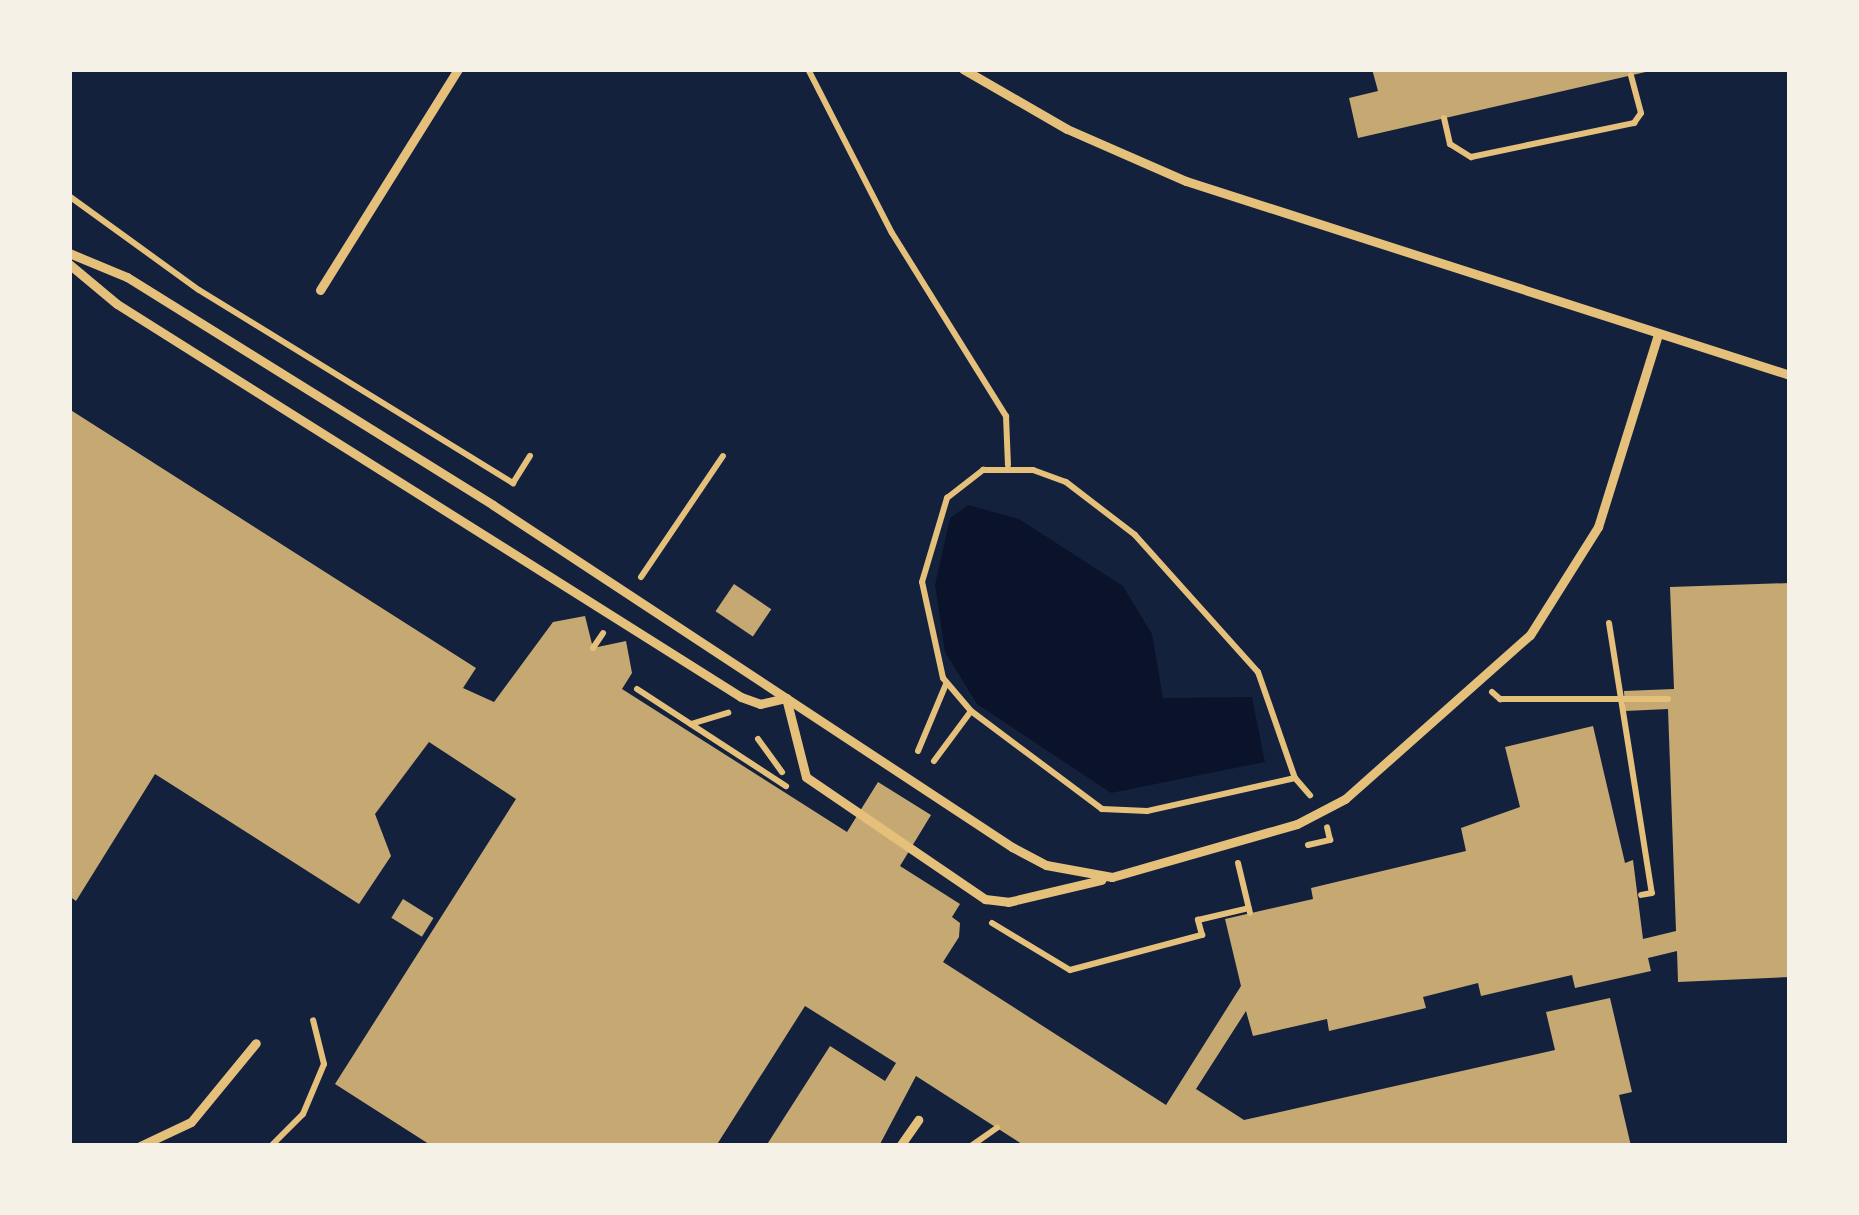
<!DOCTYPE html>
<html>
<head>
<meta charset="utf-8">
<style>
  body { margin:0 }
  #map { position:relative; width:1859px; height:1215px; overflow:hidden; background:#14213d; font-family:Cabin,sans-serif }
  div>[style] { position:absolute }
  .water>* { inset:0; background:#0b132b }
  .building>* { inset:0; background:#c6a872; transform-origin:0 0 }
  .path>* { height:6px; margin:-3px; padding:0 3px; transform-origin:3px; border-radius:3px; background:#e5c07b }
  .service>* { height:9px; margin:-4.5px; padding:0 4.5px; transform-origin:4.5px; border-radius:4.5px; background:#e5c07b }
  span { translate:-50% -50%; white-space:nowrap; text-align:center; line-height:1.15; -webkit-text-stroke:12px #f6f1e7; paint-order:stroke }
  .frame { position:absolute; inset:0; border:72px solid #f6f1e7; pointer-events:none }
</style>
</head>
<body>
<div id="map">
  <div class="water">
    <div style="clip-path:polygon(968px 505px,1019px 519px,1123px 586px,1152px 634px,1163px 698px,1252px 697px,1265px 762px,1111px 793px,977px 704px,945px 652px,935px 585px,950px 518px)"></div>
  </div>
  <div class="building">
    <div style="clip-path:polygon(1372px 69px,1650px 69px,1650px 71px,1358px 138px,1349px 98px,1378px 91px)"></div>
    <div style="clip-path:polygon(69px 409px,476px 668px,463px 688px,494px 702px,553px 622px,585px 616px,593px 648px,626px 641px,632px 673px,622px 689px,847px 832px,878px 782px,931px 815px,900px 866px,960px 904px,952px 917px,960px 923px,959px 937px,943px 962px,1166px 1105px,1241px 986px,1225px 919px,1313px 899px,1311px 888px,1466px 851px,1461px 828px,1520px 807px,1505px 747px,1593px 726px,1625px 863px,1633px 860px,1643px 939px,1676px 931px,1668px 709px,1625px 711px,1624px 691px,1674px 689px,1670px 587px,1790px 583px,1790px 977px,1678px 982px,1677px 951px,1648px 958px,1651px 971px,1575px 988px,1572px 975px,1481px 996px,1478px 983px,1423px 997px,1426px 1008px,1329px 1031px,1327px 1019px,1253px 1036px,1246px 1011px,1196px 1089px,1244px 1120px,1555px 1050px,1546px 1012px,1610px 998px,1632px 1092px,1619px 1095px,1631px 1146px,1025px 1146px,916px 1076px,879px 1146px,766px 1146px,830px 1046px,885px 1081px,896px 1063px,805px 1006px,716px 1146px,432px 1146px,335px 1084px,516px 799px,429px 742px,375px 814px,391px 856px,359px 904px,155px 774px,76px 901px,69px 896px)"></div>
    <div style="left:734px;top:584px;width:45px;height:33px;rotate:34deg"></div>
    <div style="left:403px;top:899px;width:36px;height:22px;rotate:32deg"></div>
  </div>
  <div class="path">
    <div style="left:808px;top:69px;width:184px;rotate:62.9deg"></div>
    <div style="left:892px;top:233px;width:216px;rotate:58.1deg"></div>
    <div style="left:1006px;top:416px;width:49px;rotate:87.7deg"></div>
    <div style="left:1444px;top:118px;width:27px;rotate:77deg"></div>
    <div style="left:1450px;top:144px;width:25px;rotate:32deg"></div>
    <div style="left:1471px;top:157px;width:167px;rotate:-11.8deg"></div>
    <div style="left:1634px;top:123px;width:12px;rotate:-55deg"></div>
    <div style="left:1641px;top:113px;width:39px;rotate:-105deg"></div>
    <div style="left:69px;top:196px;width:160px;rotate:35.9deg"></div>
    <div style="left:199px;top:290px;width:369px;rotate:31.6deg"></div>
    <div style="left:513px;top:483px;width:32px;rotate:-58deg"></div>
    <div style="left:641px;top:577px;width:146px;rotate:-55.9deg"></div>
    <div style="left:1609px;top:623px;width:273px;rotate:81deg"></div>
    <div style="left:1652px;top:893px;width:11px;rotate:170deg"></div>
    <div style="left:593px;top:648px;width:18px;rotate:-56deg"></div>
    <div style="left:637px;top:689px;width:178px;rotate:33.1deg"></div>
    <div style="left:1492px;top:692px;width:11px;rotate:41deg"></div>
    <div style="left:1500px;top:699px;width:168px"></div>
    <div style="left:691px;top:724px;width:39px;rotate:-17deg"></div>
    <div style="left:758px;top:739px;width:41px;rotate:54deg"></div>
    <div style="left:918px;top:751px;width:73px;rotate:-67.3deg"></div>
    <div style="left:934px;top:761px;width:62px;rotate:-53.5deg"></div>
    <div style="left:1295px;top:778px;width:152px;rotate:167.4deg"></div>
    <div style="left:1147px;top:811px;width:45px;rotate:-177.5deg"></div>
    <div style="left:1102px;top:809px;width:164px;rotate:-143.2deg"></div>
    <div style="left:971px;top:711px;width:43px;rotate:-130.3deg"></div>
    <div style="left:943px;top:678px;width:98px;rotate:-102.3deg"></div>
    <div style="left:922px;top:582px;width:88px;rotate:-73.4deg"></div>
    <div style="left:947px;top:498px;width:46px;rotate:-37.9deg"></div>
    <div style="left:983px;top:470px;width:50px"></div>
    <div style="left:1033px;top:470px;width:35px;rotate:20deg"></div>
    <div style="left:1066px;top:482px;width:87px;rotate:37.5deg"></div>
    <div style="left:1135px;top:535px;width:184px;rotate:48.1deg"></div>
    <div style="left:1258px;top:672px;width:112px;rotate:70.8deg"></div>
    <div style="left:1295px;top:778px;width:23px;rotate:49deg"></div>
    <div style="left:1308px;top:845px;width:23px;rotate:-13deg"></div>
    <div style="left:1330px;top:840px;width:13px;rotate:-103deg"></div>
    <div style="left:1238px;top:863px;width:51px;rotate:76.5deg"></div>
    <div style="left:992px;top:923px;width:91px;rotate:31.1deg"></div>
    <div style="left:1070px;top:970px;width:137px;rotate:-14.9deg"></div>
    <div style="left:1202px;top:935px;width:16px;rotate:-105deg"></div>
    <div style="left:1198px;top:920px;width:52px;rotate:-13.2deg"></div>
    <div style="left:271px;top:1146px;width:45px;rotate:-45deg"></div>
    <div style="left:303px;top:1114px;width:54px;rotate:-67.2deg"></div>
    <div style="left:324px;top:1064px;width:45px;rotate:-104deg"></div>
    <div style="left:971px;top:1146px;width:32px;rotate:-35deg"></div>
  </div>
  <div class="service">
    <div style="left:963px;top:69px;width:120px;rotate:30deg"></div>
    <div style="left:1067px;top:129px;width:130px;rotate:23.6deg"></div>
    <div style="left:1186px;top:181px;width:634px;rotate:17.81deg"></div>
    <div style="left:69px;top:253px;width:63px;rotate:22.5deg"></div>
    <div style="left:127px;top:277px;width:431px;rotate:31.9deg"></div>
    <div style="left:493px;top:505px;width:622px;rotate:33.38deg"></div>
    <div style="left:1012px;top:847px;width:38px;rotate:28deg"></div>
    <div style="left:1046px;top:865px;width:67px;rotate:10.3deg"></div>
    <div style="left:1112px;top:877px;width:192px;rotate:-16deg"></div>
    <div style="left:1297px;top:824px;width:54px;rotate:-27.5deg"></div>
    <div style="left:1345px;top:799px;width:247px;rotate:-41.6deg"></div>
    <div style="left:1530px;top:635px;width:128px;rotate:-57.8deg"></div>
    <div style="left:1598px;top:527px;width:202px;rotate:-72.7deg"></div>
    <div style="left:69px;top:264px;width:62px;rotate:39.8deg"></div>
    <div style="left:117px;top:304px;width:737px;rotate:32.2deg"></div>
    <div style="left:741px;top:697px;width:20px;rotate:20deg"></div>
    <div style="left:760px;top:704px;width:27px;rotate:-13deg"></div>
    <div style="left:320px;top:290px;width:261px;rotate:-58deg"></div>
    <div style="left:786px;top:698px;width:81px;rotate:75.8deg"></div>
    <div style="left:806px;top:777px;width:217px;rotate:34.3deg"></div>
    <div style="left:985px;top:899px;width:23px;rotate:7deg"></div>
    <div style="left:1008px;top:902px;width:96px;rotate:-13.3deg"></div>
    <div style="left:140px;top:1146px;width:56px;rotate:-25.2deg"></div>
    <div style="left:191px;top:1122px;width:102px;rotate:-50.6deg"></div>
    <div style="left:900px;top:1146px;width:32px;rotate:-55deg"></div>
  </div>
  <div class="frame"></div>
</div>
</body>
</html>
